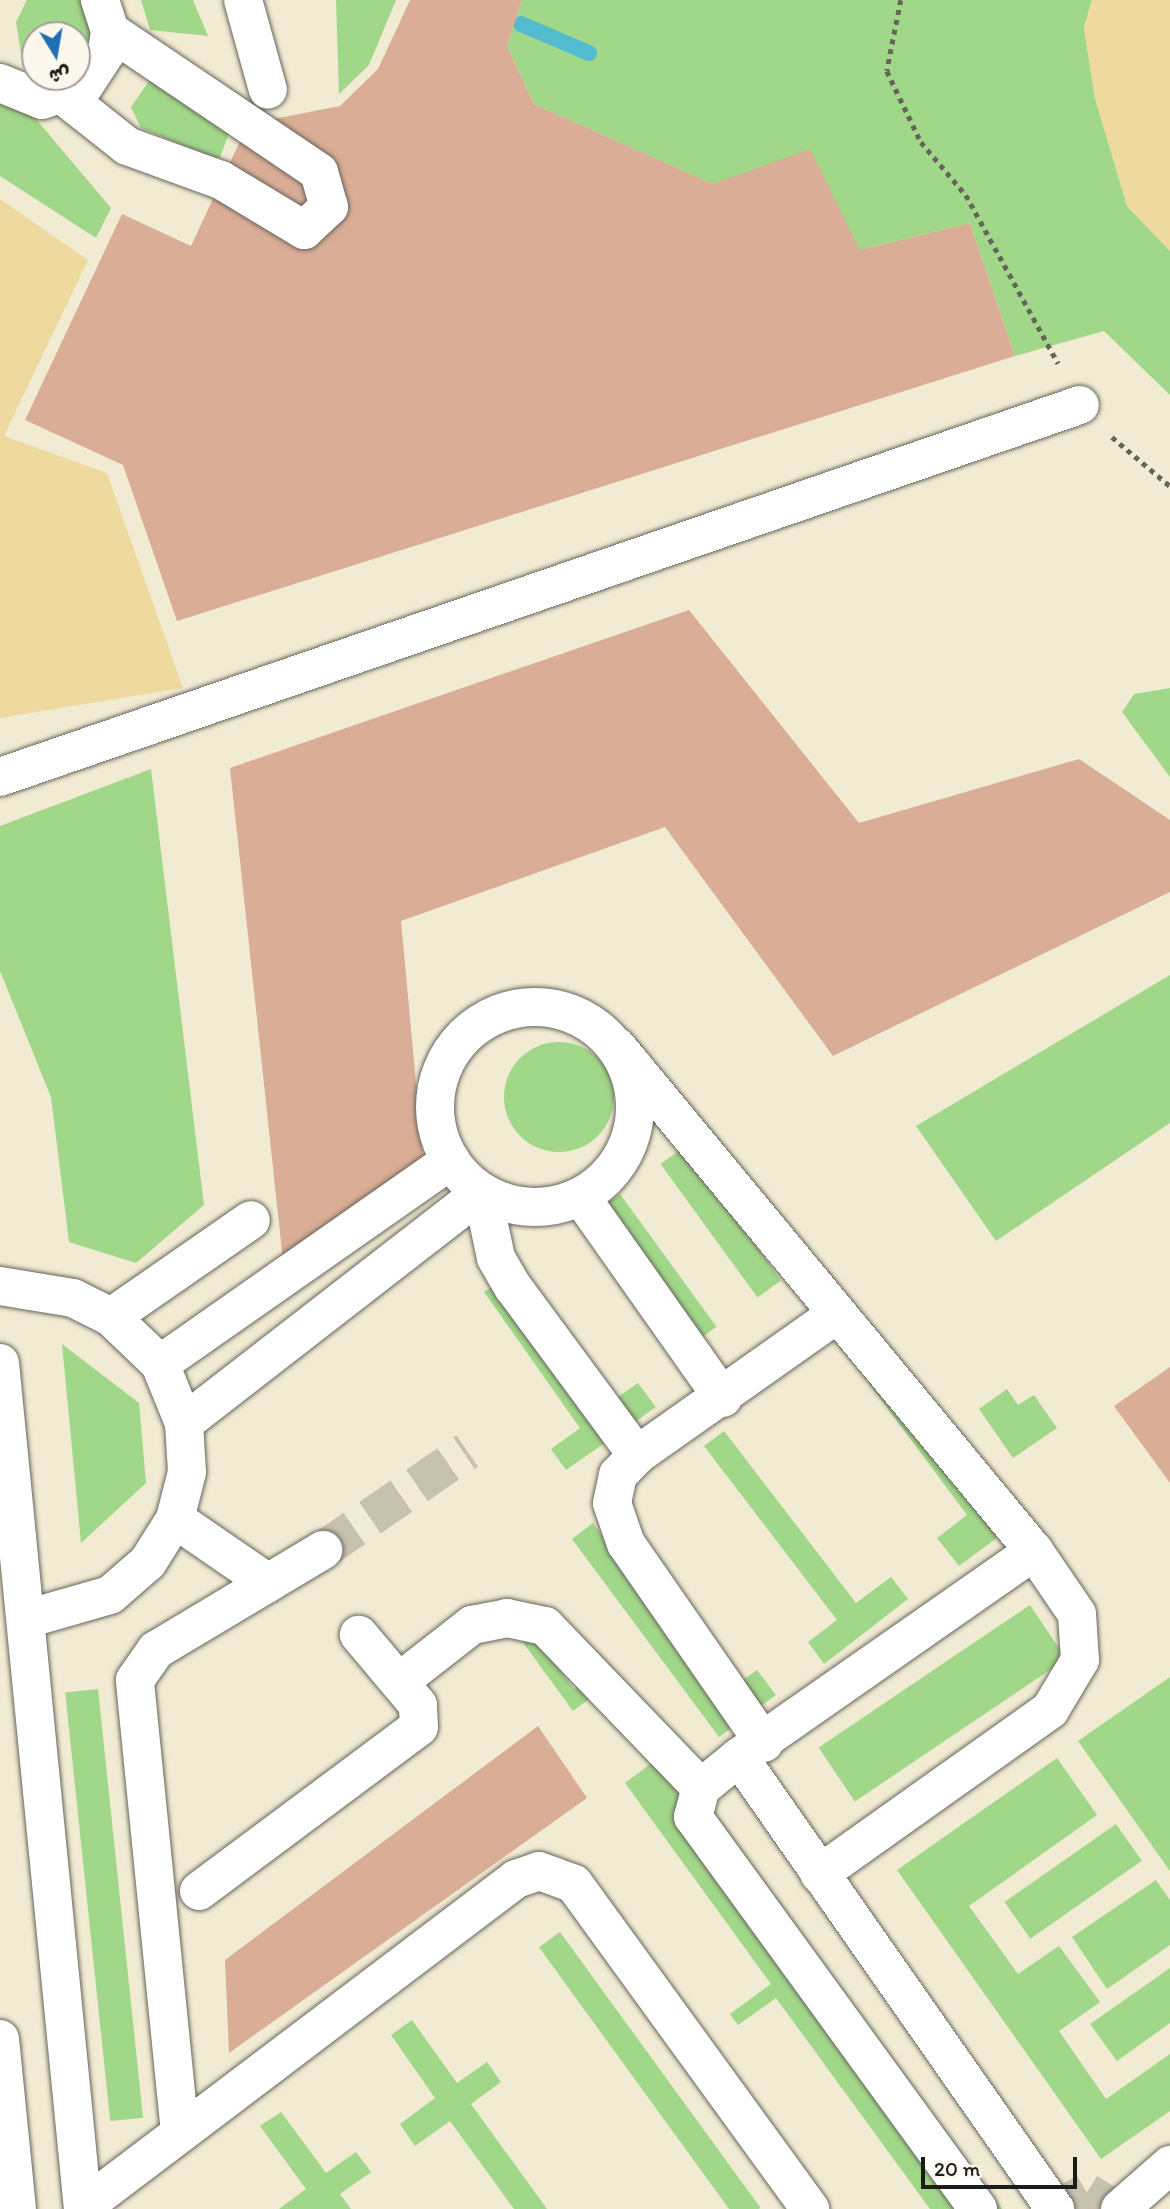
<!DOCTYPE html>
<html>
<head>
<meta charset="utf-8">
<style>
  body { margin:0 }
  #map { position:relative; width:1170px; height:2209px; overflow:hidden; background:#f1ebd3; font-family:Itim,"Playpen Sans Arabic",sans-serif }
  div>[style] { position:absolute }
  .green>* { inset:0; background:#a1d788; transform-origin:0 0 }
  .round { border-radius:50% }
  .sand>* { inset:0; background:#eeda9e }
  .stream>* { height:16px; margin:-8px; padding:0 8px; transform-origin:8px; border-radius:8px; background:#53bcd1 }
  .building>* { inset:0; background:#daad96 }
  .minor-tunnel>* { height:38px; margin-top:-19px; transform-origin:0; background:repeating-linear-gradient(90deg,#c6c2ae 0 38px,transparent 0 57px) }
  .path>* { height:4.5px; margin-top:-2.25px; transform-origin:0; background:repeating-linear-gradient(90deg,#67645c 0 5px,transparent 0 10px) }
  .roads { filter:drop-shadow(0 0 2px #67645c) drop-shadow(0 0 2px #67645c) }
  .minor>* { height:38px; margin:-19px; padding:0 19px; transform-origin:19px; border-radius:19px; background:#fff }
  .minor>.ring { margin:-19px; padding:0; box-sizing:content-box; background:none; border:38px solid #fff; border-radius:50% }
  .major>* { height:38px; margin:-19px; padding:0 19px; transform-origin:19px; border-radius:19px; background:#fff }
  span { translate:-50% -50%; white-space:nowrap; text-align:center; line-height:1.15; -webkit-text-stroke:6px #fbf7ec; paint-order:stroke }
  .north { position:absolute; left:21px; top:21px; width:70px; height:70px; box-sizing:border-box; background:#fbf7ec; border:2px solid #a29f99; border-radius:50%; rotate:169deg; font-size:19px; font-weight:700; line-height:28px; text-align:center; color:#1c1c1c }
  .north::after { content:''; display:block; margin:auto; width:24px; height:32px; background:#1f6fb2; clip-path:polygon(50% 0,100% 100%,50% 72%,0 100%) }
  .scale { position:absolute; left:921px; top:2157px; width:156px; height:32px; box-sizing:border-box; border:4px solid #1c1c1c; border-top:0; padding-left:9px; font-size:21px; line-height:24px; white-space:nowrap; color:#1c1c1c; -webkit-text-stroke:5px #fbf7ec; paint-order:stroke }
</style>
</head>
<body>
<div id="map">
  <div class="green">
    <div style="clip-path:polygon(27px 0,100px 0,108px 12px,77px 75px,77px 35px,35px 35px,35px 68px,21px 53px,16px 22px)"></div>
    <div style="clip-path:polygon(141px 0,193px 0,208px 36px,150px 30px)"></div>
    <div style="clip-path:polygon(336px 0,396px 0,369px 65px,339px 94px)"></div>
    <div style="clip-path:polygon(522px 0,1092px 0,1084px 28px,1095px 98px,1127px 206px,1170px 251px,1170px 395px,1104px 331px,1015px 356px,970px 223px,860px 250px,534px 104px,507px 46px)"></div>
    <div style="clip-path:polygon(160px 65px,238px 110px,219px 160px,141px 128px,131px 107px)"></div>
    <div style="clip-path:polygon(0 95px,30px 112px,111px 208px,96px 238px,0 176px)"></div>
    <div style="clip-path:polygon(1170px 688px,1170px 777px,1122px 712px,1134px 694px)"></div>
    <div style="clip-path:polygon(151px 769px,204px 1205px,136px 1263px,69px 1242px,51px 1097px,0 971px,0 826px)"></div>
    <div style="clip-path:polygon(1170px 975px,1170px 1123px,996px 1241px,916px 1126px)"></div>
    <div class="round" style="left:504px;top:1042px;width:110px;height:110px"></div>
    <div style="left:684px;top:1147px;width:165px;height:29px;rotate:54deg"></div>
    <div style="left:620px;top:1194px;width:164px;height:28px;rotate:54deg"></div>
    <div style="clip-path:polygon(507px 1276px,602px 1408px,638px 1383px,656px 1407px,566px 1470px,551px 1449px,580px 1428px,484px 1292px)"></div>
    <div style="clip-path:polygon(838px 1342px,1013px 1526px,959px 1566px,937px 1538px,967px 1515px)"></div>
    <div style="clip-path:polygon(62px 1344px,139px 1403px,146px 1483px,81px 1543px)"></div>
    <div style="clip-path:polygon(1007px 1389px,1018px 1405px,1034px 1395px,1057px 1428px,1013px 1458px,979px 1409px)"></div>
    <div style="clip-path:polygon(724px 1431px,856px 1603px,891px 1577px,908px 1599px,824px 1664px,808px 1642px,837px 1620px,704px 1446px)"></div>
    <div style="clip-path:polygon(593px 1523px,722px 1695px,757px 1670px,776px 1695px,719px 1737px,572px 1539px)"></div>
    <div style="left:1030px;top:1605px;width:65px;height:255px;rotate:56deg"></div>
    <div style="clip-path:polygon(527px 1625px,574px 1689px,609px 1663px,619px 1677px,573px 1711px,516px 1633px)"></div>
    <div style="clip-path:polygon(1170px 1677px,1170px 1871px,1078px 1741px)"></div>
    <div style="left:98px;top:1689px;width:431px;height:33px;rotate:84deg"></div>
    <div style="clip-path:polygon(669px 1750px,1002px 2209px,930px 2209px,776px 1998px,738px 2025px,730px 2014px,771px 1984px,625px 1783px)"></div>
    <div style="clip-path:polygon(1057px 1758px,1097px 1815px,969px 1906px,1018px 1974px,1059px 1946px,1100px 2002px,1059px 2031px,1106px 2099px,1170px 2054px,1170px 2111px,1101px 2159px,897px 1870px)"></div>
    <div style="left:1116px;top:1824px;width:45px;height:136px;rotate:55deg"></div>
    <div style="clip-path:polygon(1156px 1880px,1170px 1900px,1170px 1945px,1107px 1989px,1072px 1937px)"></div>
    <div style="left:560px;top:1932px;width:341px;height:26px;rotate:54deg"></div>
    <div style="clip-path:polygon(1170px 1968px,1170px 2023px,1117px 2061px,1090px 2024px)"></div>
    <div style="clip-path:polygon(412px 2020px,457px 2083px,487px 2062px,501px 2082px,471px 2104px,547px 2209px,514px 2209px,450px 2121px,415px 2146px,400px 2124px,435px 2098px,391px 2035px)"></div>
    <div style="clip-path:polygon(281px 2112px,326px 2173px,356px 2152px,371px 2172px,340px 2194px,351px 2209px,279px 2209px,306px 2189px,260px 2126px)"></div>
  </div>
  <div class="sand">
    <div style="clip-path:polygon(1092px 0,1170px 0,1170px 251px,1127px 206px,1095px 98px,1084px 28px)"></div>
    <div style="clip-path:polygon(0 199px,88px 260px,4px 436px,107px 473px,183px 688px,0 718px)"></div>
  </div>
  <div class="stream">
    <div style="left:521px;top:24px;width:74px;rotate:23.1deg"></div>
  </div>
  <div class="building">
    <div style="clip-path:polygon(410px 0,522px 0,507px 46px,534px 104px,713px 184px,810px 149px,860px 250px,970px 223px,1015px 356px,177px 621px,123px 465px,25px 420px,122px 214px,191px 246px,248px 124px,340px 106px,378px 69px)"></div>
    <div style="clip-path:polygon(689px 610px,859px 823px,1079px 759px,1170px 820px,1170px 892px,833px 1056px,665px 827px,401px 921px,424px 1169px,283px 1261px,230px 768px)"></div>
    <div style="clip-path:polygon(1170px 1367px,1170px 1483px,1114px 1406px)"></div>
    <div style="clip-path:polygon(538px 1726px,587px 1798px,229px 2053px,225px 1960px)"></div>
  </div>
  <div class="minor-tunnel">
    <div style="left:323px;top:1550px;width:175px;rotate:-34.5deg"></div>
    <div style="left:1057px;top:2209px;width:34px;rotate:-30deg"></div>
    <div style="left:1087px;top:2192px;width:32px;rotate:32deg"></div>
  </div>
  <div class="path">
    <div style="left:901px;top:0;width:72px;rotate:101.2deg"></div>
    <div style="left:887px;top:71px;width:79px;rotate:64.4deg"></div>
    <div style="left:921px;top:142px;width:70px;rotate:49.7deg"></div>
    <div style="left:966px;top:195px;width:192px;rotate:61.3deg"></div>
    <div style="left:1112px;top:437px;width:76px;rotate:40.2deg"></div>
  </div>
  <div class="roads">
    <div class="minor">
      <div style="left:243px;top:0;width:93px;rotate:74.5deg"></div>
      <div style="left:0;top:83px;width:45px;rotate:22deg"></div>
      <div style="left:42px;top:100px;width:44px;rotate:-18.4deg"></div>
      <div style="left:84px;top:86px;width:42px;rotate:-56.7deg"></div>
      <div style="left:107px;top:51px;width:20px;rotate:-81deg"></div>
      <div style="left:110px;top:31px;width:33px;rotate:-108deg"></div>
      <div style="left:64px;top:96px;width:80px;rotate:38.4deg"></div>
      <div style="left:127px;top:146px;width:100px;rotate:19.9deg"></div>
      <div style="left:221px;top:180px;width:97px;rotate:31.1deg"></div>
      <div style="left:304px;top:230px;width:34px;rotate:-43deg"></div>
      <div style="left:329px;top:207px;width:36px;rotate:-106deg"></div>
      <div style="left:319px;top:172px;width:252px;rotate:-146deg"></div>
      <div style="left:0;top:777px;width:1142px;rotate:-19.01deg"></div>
      <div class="ring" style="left:435px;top:1007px;width:162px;height:162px"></div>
      <div style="left:617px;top:1047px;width:654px;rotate:50.4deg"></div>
      <div style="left:1034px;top:1551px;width:76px;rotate:55.7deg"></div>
      <div style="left:1077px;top:1614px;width:46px;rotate:86.3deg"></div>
      <div style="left:1080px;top:1660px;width:58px;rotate:121deg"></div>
      <div style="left:1050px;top:1710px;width:283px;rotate:144.6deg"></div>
      <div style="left:482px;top:1192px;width:67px;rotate:78deg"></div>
      <div style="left:496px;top:1258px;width:34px;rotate:60deg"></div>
      <div style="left:513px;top:1287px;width:209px;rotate:53.6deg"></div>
      <div style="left:581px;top:1197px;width:246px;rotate:54.8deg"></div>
      <div style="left:0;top:1286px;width:74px;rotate:9.3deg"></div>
      <div style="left:73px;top:1298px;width:42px;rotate:26.6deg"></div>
      <div style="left:111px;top:1317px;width:68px;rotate:43.8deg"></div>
      <div style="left:160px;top:1364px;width:64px;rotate:67.9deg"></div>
      <div style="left:184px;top:1423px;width:49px;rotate:86.5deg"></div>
      <div style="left:187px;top:1472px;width:49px;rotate:104.3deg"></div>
      <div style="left:175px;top:1519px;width:51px;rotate:122.1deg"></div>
      <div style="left:148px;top:1562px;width:50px;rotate:139deg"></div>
      <div style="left:110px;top:1595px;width:86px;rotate:163.9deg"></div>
      <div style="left:111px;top:1317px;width:170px;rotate:-34.7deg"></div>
      <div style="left:0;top:1363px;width:850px;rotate:84.4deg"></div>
      <div style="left:160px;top:1364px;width:355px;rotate:-35deg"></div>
      <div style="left:184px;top:1423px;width:377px;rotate:-37.8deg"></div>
      <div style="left:175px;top:1519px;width:113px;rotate:34.5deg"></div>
      <div style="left:399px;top:1682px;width:93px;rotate:-38deg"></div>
      <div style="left:472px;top:1625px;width:36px;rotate:-11deg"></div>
      <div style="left:507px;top:1618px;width:39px;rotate:12deg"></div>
      <div style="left:545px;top:1626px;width:225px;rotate:46.1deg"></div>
      <div style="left:764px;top:1743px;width:242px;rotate:-124.7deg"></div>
      <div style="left:626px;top:1544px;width:43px;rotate:-108.9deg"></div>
      <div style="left:612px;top:1503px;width:29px;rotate:-78deg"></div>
      <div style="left:618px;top:1475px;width:28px;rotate:-46deg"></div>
      <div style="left:637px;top:1455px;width:241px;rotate:-35.2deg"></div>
      <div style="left:739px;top:1757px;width:552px;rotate:55.04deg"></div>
      <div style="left:199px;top:1891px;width:274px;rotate:-36.7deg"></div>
      <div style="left:419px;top:1727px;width:22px;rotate:-93deg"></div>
      <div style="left:418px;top:1705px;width:92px;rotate:-130.1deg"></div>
      <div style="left:180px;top:2133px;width:455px;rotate:-95.7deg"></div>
      <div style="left:135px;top:1680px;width:37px;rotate:-55deg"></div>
      <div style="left:156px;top:1650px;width:195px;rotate:-30.9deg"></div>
      <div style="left:83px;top:2207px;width:543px;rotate:-37.14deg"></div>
      <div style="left:516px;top:1879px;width:24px;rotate:-19deg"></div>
      <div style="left:539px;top:1871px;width:37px;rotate:20deg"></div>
      <div style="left:574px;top:1884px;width:402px;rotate:54deg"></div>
      <div style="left:978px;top:2209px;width:485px;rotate:-126deg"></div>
      <div style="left:693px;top:1817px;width:30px;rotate:-75deg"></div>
      <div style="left:701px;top:1788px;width:49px;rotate:-39.2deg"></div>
      <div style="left:739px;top:1757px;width:360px;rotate:-34.9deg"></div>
      <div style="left:1120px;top:2209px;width:67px;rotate:-41.3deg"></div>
    </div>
    <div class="major">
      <div style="left:0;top:2039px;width:171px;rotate:84.3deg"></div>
    </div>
  </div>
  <div class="north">ش</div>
  <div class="scale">20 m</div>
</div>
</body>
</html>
